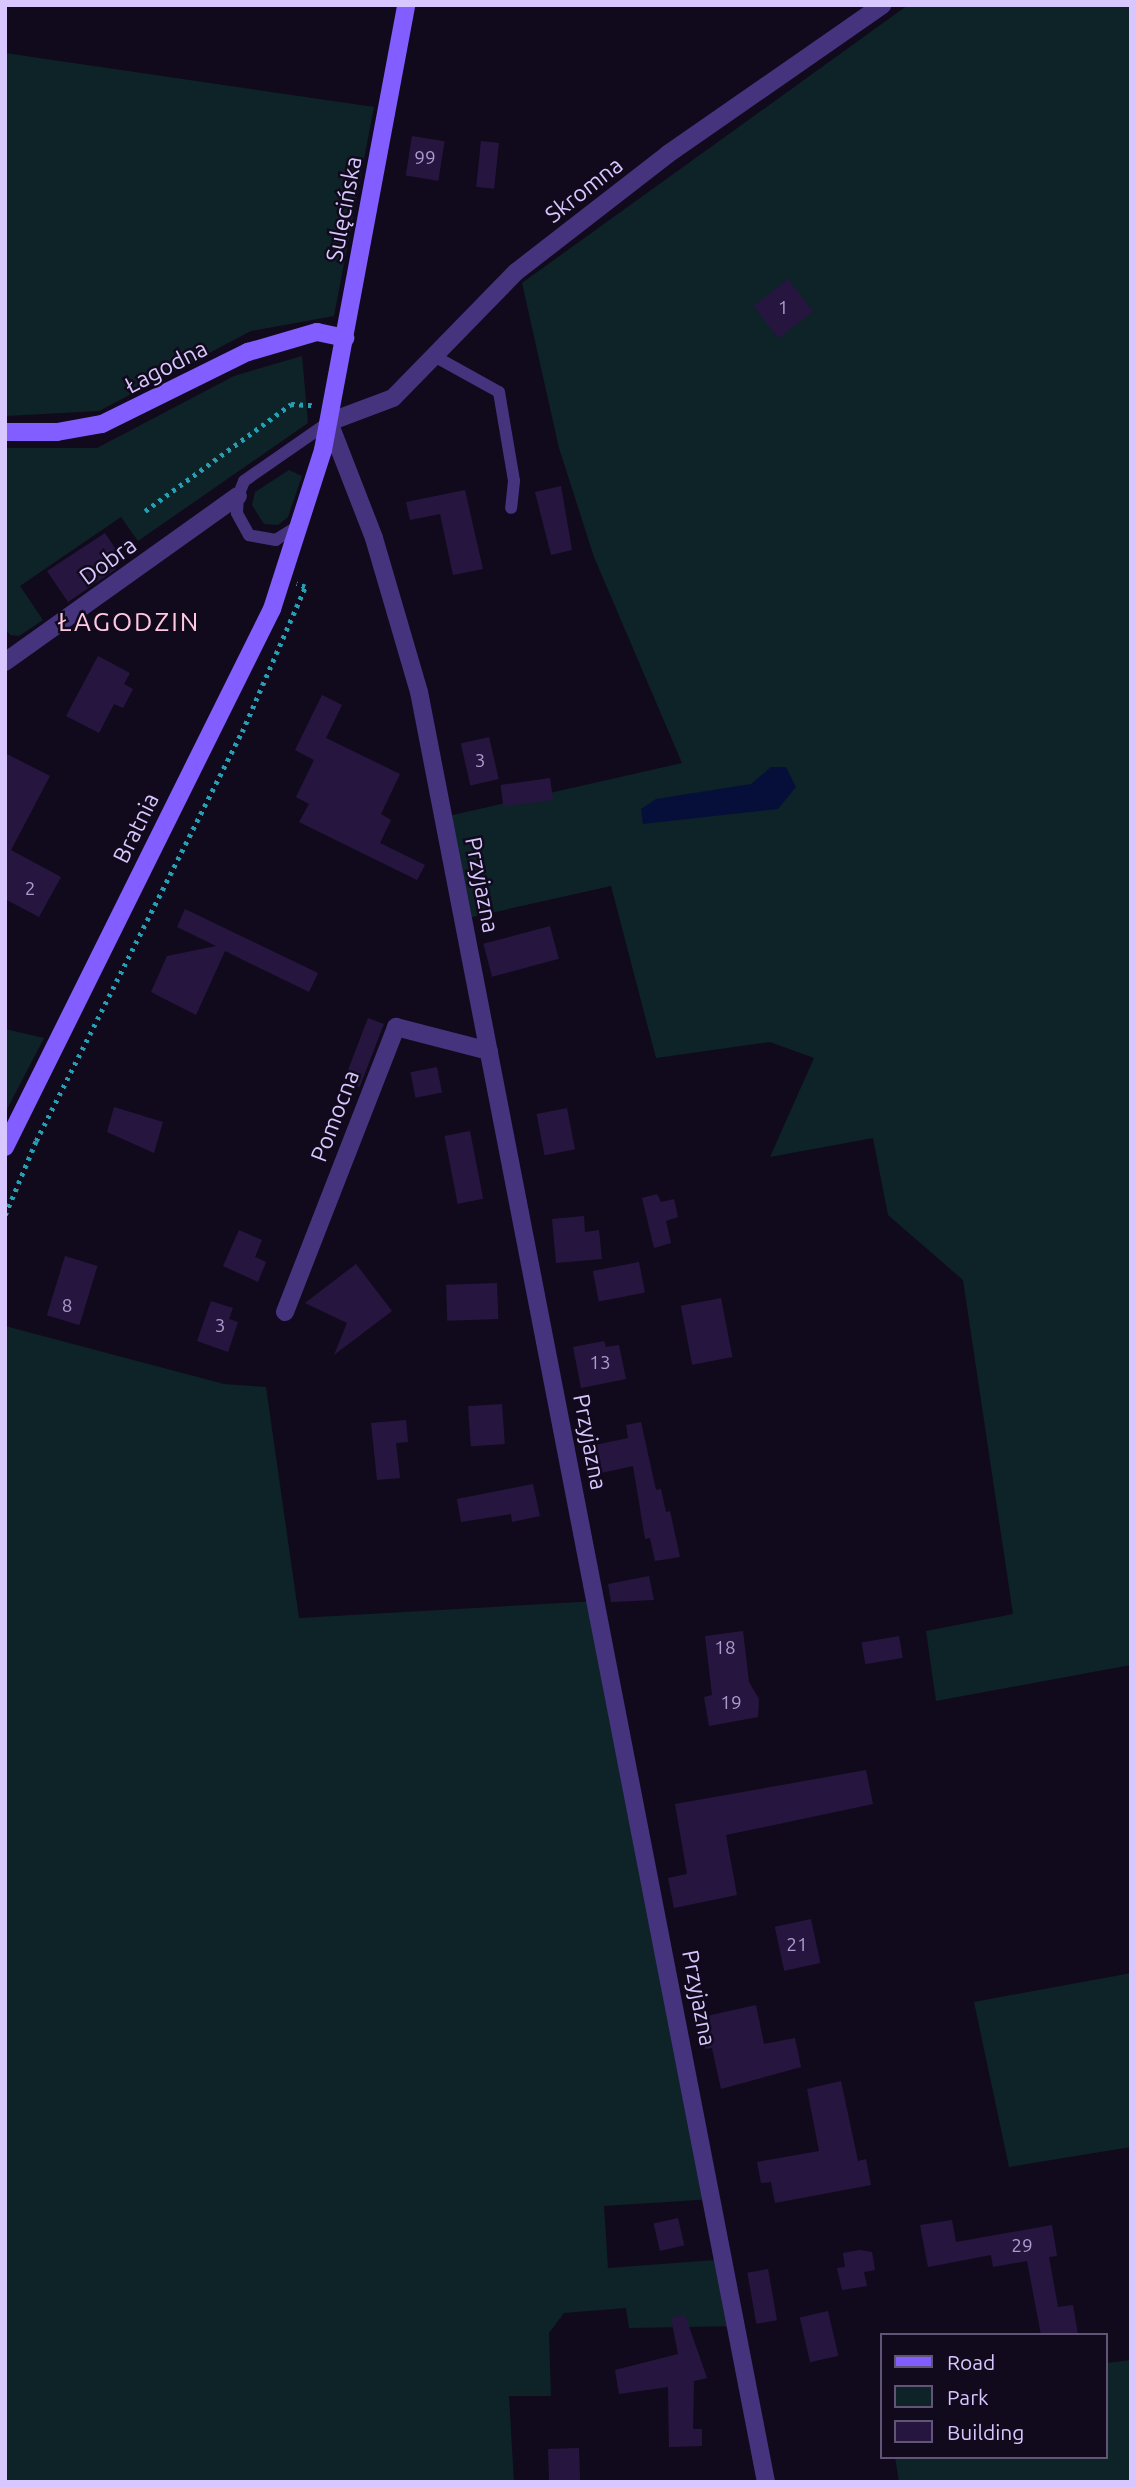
<!DOCTYPE html>
<html>
<head>
<meta charset="utf-8">
<style>
  body { margin:0 }
  #map { position:relative; width:1136px; height:2487px; overflow:hidden; background:#110a1d; font-family:Ubuntu,sans-serif }
  div>[style] { position:absolute }
  .green>* { inset:0; background:#0d2327 }
  .water>* { inset:0; background:#060f3a }
  .building>* { inset:0; background:#26163f; transform-origin:0 0 }
  .path>* { height:4.5px; margin-top:-2.25px; transform-origin:0; background:repeating-linear-gradient(90deg,#279fb3 0 3.5px,transparent 0 8.5px) }
  .lane>* { height:12px; margin:-6px; padding:0 6px; transform-origin:6px; border-radius:6px; background:#45337e }
  .street>* { height:18px; margin:-9px; padding:0 9px; transform-origin:9px; border-radius:9px; background:#45337e }
  .secondary>* { height:18px; margin:-9px; padding:0 9px; transform-origin:9px; border-radius:9px; background:#825dff }
  span { translate:-50% -50%; white-space:nowrap; text-align:center; line-height:1.15; -webkit-text-stroke:5px #110a1d; paint-order:stroke }
  .number-label { font-size:19px; color:#ac9acf }
  .number-label span { -webkit-text-stroke-width:0 }
  .street-label { font-size:23px; color:#d8c6ff }
  .quarter-label { font-size:26px; color:#ffc8e0; letter-spacing:2px }
  .frame { position:absolute; inset:0; border:7px solid #d8c6ff; pointer-events:none }
  .legend { position:absolute; left:880px; top:2333px; width:228px; height:126px; box-sizing:border-box; background:#110a1d; border:2px solid #615577; margin:0; padding:9px 12px; list-style:none; font-size:21px; color:#d8c6ff }
  .legend li { display:flex; align-items:center; gap:14px; height:35px }
  .legend b { width:35px; border:2px solid #615577 }
</style>
</head>
<body>
<div id="map">
  <div class="green">
    <div style="clip-path:polygon(908px 5px,1131px 5px,1131px 1665px,936px 1701px,926px 1631px,1013px 1614px,963px 1280px,888px 1215px,873px 1138px,770px 1157px,814px 1058px,770px 1042px,656px 1058px,611px 886px,464px 919px,444px 817px,682px 763px,594px 557px,559px 448px,522px 283px)"></div>
    <div style="clip-path:polygon(5px 53px,374px 107px,334px 316px,251px 331px,99px 411px,5px 416px)"></div>
    <div style="clip-path:polygon(302px 356px,308px 423px,138px 541px,121px 517px,20px 586px,43px 620px,19px 636px,10px 635px,5px 628px,5px 448px,97px 448px,234px 376px)"></div>
    <div style="clip-path:polygon(289px 470px,302px 476px,288px 517px,278px 525px,264px 524px,252px 505px,255px 492px)"></div>
    <div style="clip-path:polygon(5px 1029px,44px 1038px,5px 1113px)"></div>
    <div style="clip-path:polygon(5px 1326px,224px 1384px,266px 1387px,299px 1618px,598px 1601px,713px 2199px,604px 2206px,608px 2268px,728px 2259px,738px 2326px,629px 2328px,626px 2308px,564px 2313px,549px 2333px,551px 2396px,509px 2396px,514px 2482px,5px 2482px)"></div>
    <div style="clip-path:polygon(1131px 1973px,1131px 2147px,1009px 2167px,974px 2002px)"></div>
    <div style="clip-path:polygon(1131px 2360px,1131px 2482px,899px 2482px,895px 2457px,1106px 2457px,1106px 2363px)"></div>
  </div>
  <div class="water">
    <div style="clip-path:polygon(771px 767px,786px 767px,796px 787px,778px 809px,643px 824px,641px 809px,656px 799px,751px 784px)"></div>
  </div>
  <div class="building">
    <div style="left:412px;top:136px;width:33px;height:40px;rotate:9deg"></div>
    <div style="left:481px;top:141px;width:18px;height:46px;rotate:6deg"></div>
    <div style="left:788px;top:279px;width:41px;height:44px;rotate:52deg"></div>
    <div style="clip-path:polygon(561px 486px,572px 550px,551px 555px,535px 492px)"></div>
    <div style="clip-path:polygon(465px 490px,483px 569px,453px 575px,440px 514px,410px 520px,406px 502px)"></div>
    <div style="clip-path:polygon(105px 533px,119px 554px,110px 560px,116px 569px,68px 602px,47px 571px)"></div>
    <div style="clip-path:polygon(98px 656px,130px 673px,124px 684px,133px 689px,123px 708px,114px 704px,99px 733px,66px 716px)"></div>
    <div style="clip-path:polygon(322px 695px,342px 705px,326px 738px,400px 774px,381px 814px,391px 820px,380px 843px,425px 865px,417px 880px,299px 822px,309px 804px,296px 797px,314px 760px,295px 750px)"></div>
    <div style="left:489px;top:737px;width:43px;height:29px;rotate:77deg"></div>
    <div style="clip-path:polygon(5px 753px,50px 776px,11px 850px,61px 877px,39px 917px,5px 899px)"></div>
    <div style="left:550px;top:778px;width:22px;height:50px;rotate:82deg"></div>
    <div style="clip-path:polygon(185px 909px,318px 973px,309px 992px,225px 951px,196px 1015px,151px 992px,167px 956px,216px 946px,177px 927px)"></div>
    <div style="left:550px;top:926px;width:34px;height:69px;rotate:75deg"></div>
    <div style="left:368px;top:1018px;width:17px;height:68px;rotate:21deg"></div>
    <div style="left:437px;top:1067px;width:26px;height:27px;rotate:79deg"></div>
    <div style="clip-path:polygon(114px 1107px,163px 1122px,154px 1153px,107px 1132px)"></div>
    <div style="left:567px;top:1108px;width:42px;height:31px;rotate:79deg"></div>
    <div style="left:470px;top:1131px;width:69px;height:26px;rotate:79deg"></div>
    <div style="clip-path:polygon(657px 1194px,661px 1202px,674px 1199px,678px 1217px,666px 1221px,671px 1243px,654px 1248px,642px 1198px)"></div>
    <div style="clip-path:polygon(584px 1216px,585px 1232px,599px 1230px,602px 1259px,556px 1263px,552px 1219px)"></div>
    <div style="clip-path:polygon(239px 1230px,262px 1240px,255px 1257px,266px 1262px,258px 1282px,223px 1266px)"></div>
    <div style="left:65px;top:1256px;width:34px;height:62px;rotate:17deg"></div>
    <div style="left:639px;top:1262px;width:31px;height:47px;rotate:79deg"></div>
    <div style="clip-path:polygon(356px 1264px,392px 1311px,334px 1355px,347px 1323px,305px 1303px)"></div>
    <div style="left:497px;top:1283px;width:36px;height:51px;rotate:88deg"></div>
    <div style="left:721px;top:1298px;width:60px;height:41px;rotate:79deg"></div>
    <div style="clip-path:polygon(211px 1301px,233px 1308px,229px 1319px,238px 1322px,228px 1352px,197px 1341px)"></div>
    <div style="clip-path:polygon(604px 1341px,606px 1347px,619px 1345px,626px 1379px,581px 1388px,573px 1347px)"></div>
    <div style="left:502px;top:1404px;width:40px;height:34px;rotate:86deg"></div>
    <div style="clip-path:polygon(406px 1420px,408px 1442px,396px 1443px,400px 1478px,377px 1480px,371px 1423px)"></div>
    <div style="clip-path:polygon(641px 1422px,656px 1490px,661px 1489px,666px 1512px,670px 1511px,680px 1557px,655px 1561px,650px 1538px,645px 1539px,633px 1466px,587px 1476px,581px 1448px,628px 1438px,626px 1425px)"></div>
    <div style="clip-path:polygon(533px 1484px,540px 1516px,512px 1522px,511px 1514px,461px 1522px,457px 1499px)"></div>
    <div style="clip-path:polygon(649px 1576px,654px 1600px,611px 1602px,608px 1584px)"></div>
    <div style="clip-path:polygon(743px 1631px,749px 1682px,759px 1699px,758px 1717px,709px 1726px,704px 1697px,712px 1695px,705px 1636px)"></div>
    <div style="left:899px;top:1636px;width:22px;height:38px;rotate:80deg"></div>
    <div style="clip-path:polygon(866px 1770px,873px 1804px,726px 1835px,737px 1895px,674px 1908px,668px 1878px,687px 1874px,675px 1804px)"></div>
    <div style="left:811px;top:1919px;width:45px;height:37px;rotate:78deg"></div>
    <div style="clip-path:polygon(756px 2005px,764px 2044px,795px 2038px,801px 2067px,721px 2089px,712px 2048px,705px 2049px,698px 2018px)"></div>
    <div style="clip-path:polygon(841px 2081px,858px 2161px,866px 2159px,871px 2185px,775px 2203px,771px 2182px,761px 2183px,757px 2162px,819px 2151px,807px 2089px)"></div>
    <div style="left:678px;top:2218px;width:28px;height:25px;rotate:77deg"></div>
    <div style="clip-path:polygon(952px 2220px,956px 2242px,1052px 2225px,1057px 2256px,1049px 2257px,1058px 2307px,1073px 2305px,1078px 2335px,1041px 2335px,1027px 2261px,993px 2267px,991px 2255px,928px 2267px,920px 2225px)"></div>
    <div style="clip-path:polygon(860px 2250px,872px 2252px,875px 2270px,864px 2272px,867px 2286px,842px 2290px,837px 2268px,845px 2267px,843px 2253px)"></div>
    <div style="left:768px;top:2269px;width:52px;height:21px;rotate:80deg"></div>
    <div style="left:828px;top:2311px;width:46px;height:29px;rotate:77deg"></div>
    <div style="clip-path:polygon(685px 2315px,707px 2378px,694px 2381px,693px 2429px,702px 2429px,702px 2446px,669px 2447px,668px 2387px,619px 2394px,615px 2370px,678px 2354px,671px 2318px)"></div>
    <div style="left:579px;top:2448px;width:34px;height:31px;rotate:88deg"></div>
  </div>
  <div class="path">
    <div style="left:145px;top:511px;width:181px;rotate:-36.2deg"></div>
    <div style="left:291px;top:404px;width:22px;rotate:3deg"></div>
    <div style="left:5px;top:1215px;width:80px;rotate:-67.3deg"></div>
    <div style="left:36px;top:1141px;width:458px;rotate:-63.3deg"></div>
    <div style="left:242px;top:732px;width:158px;rotate:-66.5deg"></div>
    <div style="left:305px;top:587px;width:9px;rotate:-159deg"></div>
  </div>
  <div class="lane">
    <div style="left:434px;top:356px;width:74px;rotate:29deg"></div>
    <div style="left:499px;top:392px;width:90px;rotate:80.4deg"></div>
    <div style="left:514px;top:481px;width:27px;rotate:96deg"></div>
    <div style="left:298px;top:526px;width:26px;rotate:148deg"></div>
    <div style="left:276px;top:540px;width:27px;rotate:-170deg"></div>
    <div style="left:249px;top:535px;width:25px;rotate:-119deg"></div>
    <div style="left:237px;top:513px;width:17px;rotate:-87deg"></div>
    <div style="left:238px;top:496px;width:16px;rotate:-68deg"></div>
    <div style="left:244px;top:481px;width:103px;rotate:-34.8deg"></div>
  </div>
  <div class="street">
    <div style="left:5px;top:662px;width:286px;rotate:-35.5deg"></div>
    <div style="left:285px;top:1312px;width:306px;rotate:-68.7deg"></div>
    <div style="left:396px;top:1027px;width:96px;rotate:14.5deg"></div>
    <div style="left:766px;top:2482px;width:1823px;rotate:-100.97deg"></div>
    <div style="left:419px;top:692px;width:160px;rotate:-106.3deg"></div>
    <div style="left:374px;top:538px;width:124px;rotate:-111.2deg"></div>
    <div style="left:329px;top:422px;width:68px;rotate:-20.6deg"></div>
    <div style="left:393px;top:398px;width:176px;rotate:-45.7deg"></div>
    <div style="left:516px;top:272px;width:192px;rotate:-37.8deg"></div>
    <div style="left:668px;top:154px;width:261px;rotate:-34.8deg"></div>
  </div>
  <div class="secondary">
    <div style="left:5px;top:432px;width:52px"></div>
    <div style="left:57px;top:432px;width:46px;rotate:-10.1deg"></div>
    <div style="left:102px;top:424px;width:163px;rotate:-26.3deg"></div>
    <div style="left:248px;top:352px;width:72px;rotate:-16.2deg"></div>
    <div style="left:317px;top:332px;width:29px;rotate:12deg"></div>
    <div style="left:5px;top:1147px;width:601px;rotate:-63.61deg"></div>
    <div style="left:272px;top:609px;width:167px;rotate:-72.2deg"></div>
    <div style="left:323px;top:450px;width:453px;rotate:-79.4deg"></div>
  </div>
  <div class="number-label">
    <span style="left:425px;top:158px">99</span>
    <span style="left:783px;top:308px">1</span>
    <span style="left:480px;top:761px">3</span>
    <span style="left:30px;top:889px">2</span>
    <span style="left:67px;top:1306px">8</span>
    <span style="left:220px;top:1326px">3</span>
    <span style="left:600px;top:1363px">13</span>
    <span style="left:725px;top:1648px">18</span>
    <span style="left:731px;top:1703px">19</span>
    <span style="left:797px;top:1945px">21</span>
    <span style="left:1022px;top:2246px">29</span>
  </div>
  <div class="street-label">
    <span style="left:584px;top:190px;rotate:-38deg">Skromna</span>
    <span style="left:344px;top:209px;rotate:-79deg">Sulęcińska</span>
    <span style="left:166px;top:367px;rotate:-27deg">Łagodna</span>
    <span style="left:108px;top:561px;rotate:-36deg">Dobra</span>
    <span style="left:136px;top:828px;rotate:-64deg">Bratnia</span>
    <span style="left:482px;top:885px;rotate:79deg">Przyjazna</span>
    <span style="left:335px;top:1116px;rotate:-69deg">Pomocna</span>
    <span style="left:590px;top:1442px;rotate:79deg">Przyjazna</span>
    <span style="left:699px;top:1998px;rotate:79deg">Przyjazna</span>
  </div>
  <div class="quarter-label">
    <span style="left:129px;top:622px">ŁAGODZIN</span>
  </div>
  <div class="frame"></div>
  <ul class="legend">
  <li><b style="height:9px;background:#825dff"></b>Road</li>
  <li><b style="height:19px;background:#0d2327"></b>Park</li>
  <li><b style="height:19px;background:#26163f"></b>Building</li>
  </ul>
</div>
</body>
</html>
